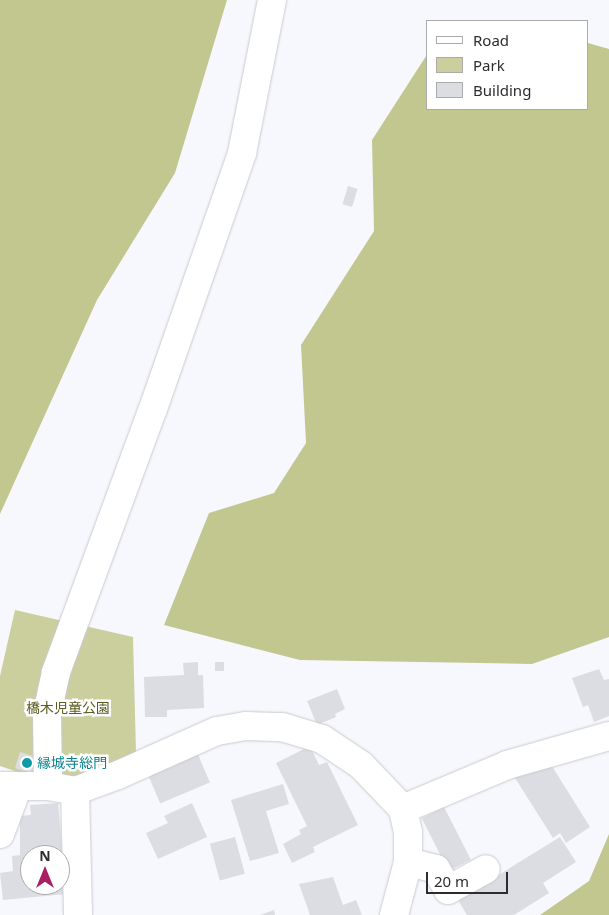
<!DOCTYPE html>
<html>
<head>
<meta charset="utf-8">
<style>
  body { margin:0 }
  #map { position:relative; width:609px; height:915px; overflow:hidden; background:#f7f8fd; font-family:"Noto Sans","Noto Sans JP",sans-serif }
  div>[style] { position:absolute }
  .green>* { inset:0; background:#cbcf9e }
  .forest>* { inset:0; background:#c2c790 }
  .building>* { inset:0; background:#dcdde2; transform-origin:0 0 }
  .roads { filter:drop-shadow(0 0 1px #c9cad0) drop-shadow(0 0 1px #c9cad0) }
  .minor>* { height:28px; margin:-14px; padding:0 14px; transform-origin:14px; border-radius:14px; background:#fff }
  .dots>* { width:14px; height:14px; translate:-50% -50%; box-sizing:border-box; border:2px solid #fff; border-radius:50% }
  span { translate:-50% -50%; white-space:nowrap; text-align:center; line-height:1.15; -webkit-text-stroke:5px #fff; paint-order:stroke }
  .park-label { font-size:14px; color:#595c1f }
  .culture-label { font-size:14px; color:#0d838f }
  .left { translate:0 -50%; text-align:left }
  .legend { position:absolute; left:426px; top:20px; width:162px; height:90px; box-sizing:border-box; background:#fff; border:1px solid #ababac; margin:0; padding:6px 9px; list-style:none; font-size:15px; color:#2c2d2f }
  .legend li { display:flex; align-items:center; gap:10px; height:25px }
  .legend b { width:25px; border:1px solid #ababac }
  .north { position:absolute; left:20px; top:845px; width:50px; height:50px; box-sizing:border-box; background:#fff; border:1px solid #ababac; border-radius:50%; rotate:0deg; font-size:14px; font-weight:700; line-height:20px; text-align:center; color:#2c2d2f }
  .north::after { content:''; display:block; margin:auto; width:18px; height:22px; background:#a91f62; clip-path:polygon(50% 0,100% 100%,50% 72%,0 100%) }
  .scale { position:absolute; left:426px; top:872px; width:82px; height:22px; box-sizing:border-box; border:2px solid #2c2d2f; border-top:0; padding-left:6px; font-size:15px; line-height:18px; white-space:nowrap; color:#2c2d2f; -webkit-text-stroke:4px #fff; paint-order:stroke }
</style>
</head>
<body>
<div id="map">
  <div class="green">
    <div style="clip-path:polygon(15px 610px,133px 637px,136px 753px,71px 780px,38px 779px,0 766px,0 676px)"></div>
  </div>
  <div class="forest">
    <div style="clip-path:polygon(0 0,227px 0,175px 173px,97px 300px,0 514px)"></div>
    <div style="clip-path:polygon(588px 43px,609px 49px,609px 637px,532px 664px,300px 660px,164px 625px,209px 513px,274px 493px,306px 443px,301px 345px,374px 231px,372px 140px,428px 53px,428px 109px,588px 109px)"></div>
    <div style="clip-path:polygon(609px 834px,609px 915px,540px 915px,589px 881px)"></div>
  </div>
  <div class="building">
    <div style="left:348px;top:186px;width:10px;height:19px;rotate:17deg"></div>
    <div style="clip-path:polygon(198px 662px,198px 675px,203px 675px,204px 708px,167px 710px,167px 717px,145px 717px,144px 677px,184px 675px,183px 663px)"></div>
    <div style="left:215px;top:662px;width:9px;height:9px"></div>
    <div style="clip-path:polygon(599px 669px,604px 680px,609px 679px,609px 716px,594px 722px,588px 705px,583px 707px,572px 678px)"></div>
    <div style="clip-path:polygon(337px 689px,345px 709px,335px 714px,336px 717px,317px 725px,307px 701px)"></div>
    <div style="clip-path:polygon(310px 746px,319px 765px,327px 762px,358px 825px,313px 847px,315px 852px,292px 863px,283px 844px,301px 834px,299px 830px,307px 826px,276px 763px)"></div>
    <div style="left:20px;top:752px;width:21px;height:17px;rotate:17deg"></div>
    <div style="left:197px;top:752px;width:33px;height:54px;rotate:67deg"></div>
    <div style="clip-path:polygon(550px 763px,590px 827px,566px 843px,560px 833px,553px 838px,515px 778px,534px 767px,537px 771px)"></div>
    <div style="clip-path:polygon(283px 784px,289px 804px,266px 811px,279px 853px,250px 861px,231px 800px)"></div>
    <div style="clip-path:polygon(evenodd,58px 803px,66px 894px,3px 900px,0 873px,13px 871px,12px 856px,20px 855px,20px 816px,31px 815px,30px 805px,58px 803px,30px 855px,60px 855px,60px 885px,30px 885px,30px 855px)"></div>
    <div style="clip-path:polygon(192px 803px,207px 837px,158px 859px,146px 833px,168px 823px,164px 816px)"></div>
    <div style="left:444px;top:807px;width:59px;height:25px;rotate:63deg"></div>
    <div style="left:235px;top:837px;width:38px;height:26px;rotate:75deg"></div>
    <div style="clip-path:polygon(560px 837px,576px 862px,543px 883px,549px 893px,514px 915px,467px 915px,458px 900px)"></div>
    <div style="clip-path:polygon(333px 877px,343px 905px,356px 900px,362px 915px,310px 915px,299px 884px)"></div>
    <div style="clip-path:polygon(274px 910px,275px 915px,260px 915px)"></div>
  </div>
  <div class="roads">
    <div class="minor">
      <div style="left:0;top:786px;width:48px"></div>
      <div style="left:48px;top:786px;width:72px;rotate:-90.8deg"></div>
      <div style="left:47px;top:714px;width:43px;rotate:-77.9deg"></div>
      <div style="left:56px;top:672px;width:280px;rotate:-69.8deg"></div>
      <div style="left:153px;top:409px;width:271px;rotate:-70.8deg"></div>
      <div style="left:242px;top:153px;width:156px;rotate:-78.9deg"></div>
      <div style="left:48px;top:786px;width:27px;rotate:10deg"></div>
      <div style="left:75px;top:791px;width:46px;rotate:-20.4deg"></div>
      <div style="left:118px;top:775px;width:108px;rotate:-24deg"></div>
      <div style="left:217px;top:731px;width:29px;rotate:-10deg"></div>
      <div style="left:246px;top:726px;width:36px;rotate:2deg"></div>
      <div style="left:282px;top:727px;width:42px;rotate:16.7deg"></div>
      <div style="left:322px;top:739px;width:47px;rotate:33.7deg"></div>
      <div style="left:361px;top:765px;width:61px;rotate:46.3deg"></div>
      <div style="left:403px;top:809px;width:24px;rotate:78deg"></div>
      <div style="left:408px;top:832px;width:30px;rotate:90deg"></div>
      <div style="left:408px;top:862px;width:55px;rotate:104.8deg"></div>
      <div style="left:75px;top:791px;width:124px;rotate:88.6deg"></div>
      <div style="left:403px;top:809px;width:113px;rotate:-22.9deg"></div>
      <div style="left:507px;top:765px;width:106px;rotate:-15.9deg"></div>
      <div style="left:0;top:834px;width:51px;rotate:-69.4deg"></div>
      <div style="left:408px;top:862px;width:29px;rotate:14deg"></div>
      <div style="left:436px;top:869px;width:24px;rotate:60deg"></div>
      <div style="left:448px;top:890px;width:43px;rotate:-28.9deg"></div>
    </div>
  </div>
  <div class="dots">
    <div style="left:27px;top:763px;background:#0f9aa8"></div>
  </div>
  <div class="park-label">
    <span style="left:68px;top:708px">橋木児童公園</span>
  </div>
  <div class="culture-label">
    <span class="left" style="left:37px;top:763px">縁城寺総門</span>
  </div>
  <ul class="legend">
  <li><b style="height:6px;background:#fff"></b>Road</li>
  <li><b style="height:14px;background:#cbcf9e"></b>Park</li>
  <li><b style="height:14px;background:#dcdde2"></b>Building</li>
  </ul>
  <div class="north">N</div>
  <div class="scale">20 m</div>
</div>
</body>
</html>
